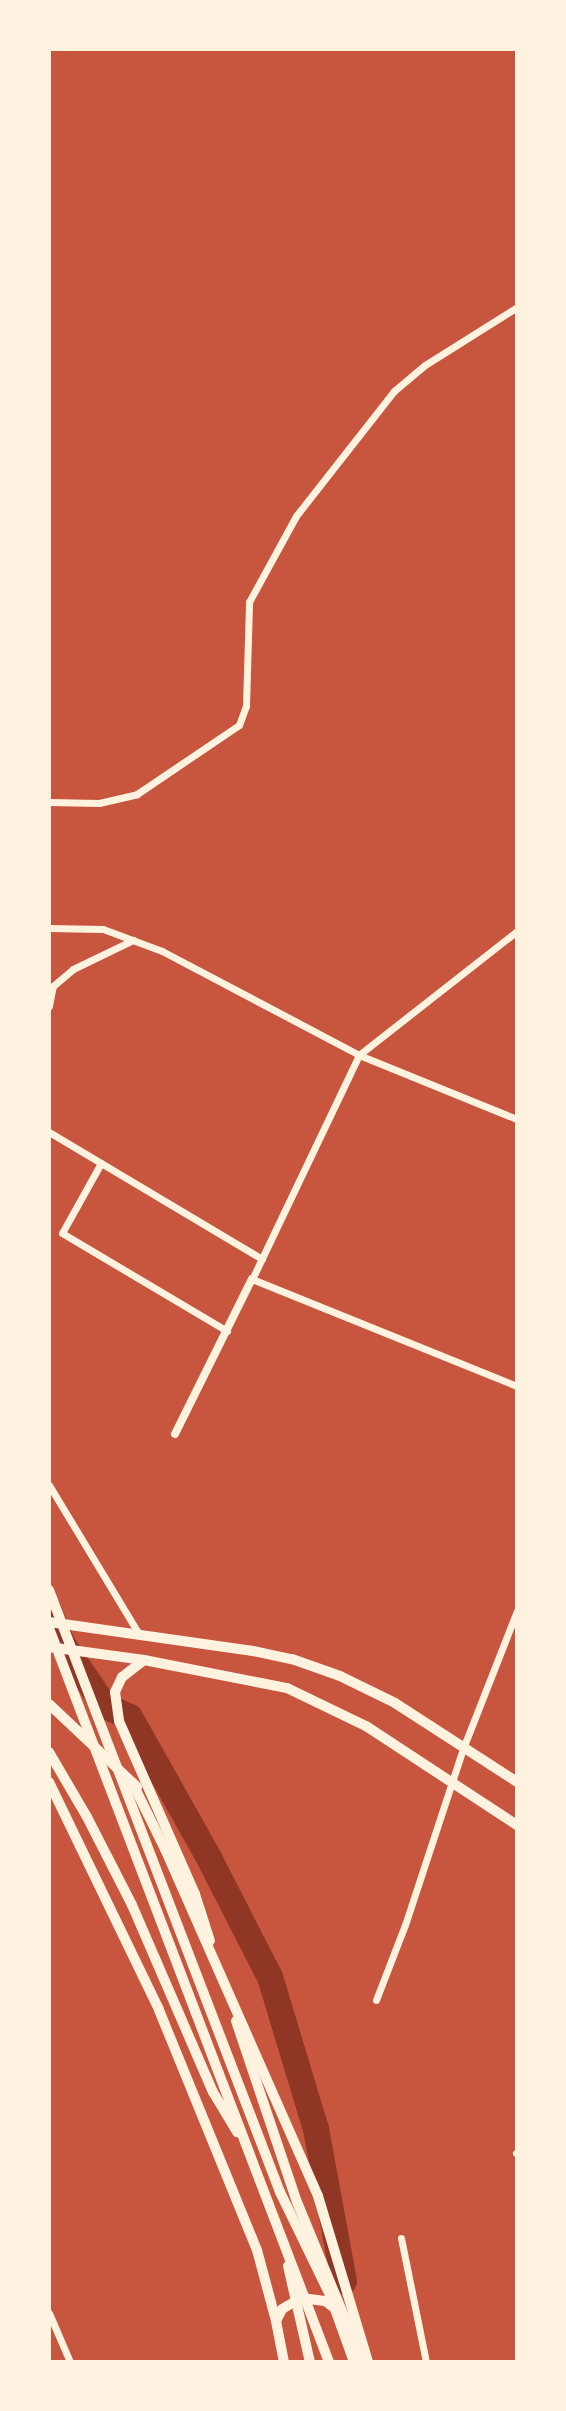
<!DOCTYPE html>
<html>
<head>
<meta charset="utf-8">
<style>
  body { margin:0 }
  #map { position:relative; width:566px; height:2411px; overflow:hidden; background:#c8553d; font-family:Manrope,sans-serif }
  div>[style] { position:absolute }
  .river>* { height:26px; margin:-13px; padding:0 13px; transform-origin:13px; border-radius:13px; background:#8f3625 }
  .minor>* { height:7px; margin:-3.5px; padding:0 3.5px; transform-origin:3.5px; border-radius:3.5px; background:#fff3e0 }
  .tertiary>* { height:8px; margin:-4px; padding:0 4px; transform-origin:4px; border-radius:4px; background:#fff3e0 }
  .secondary>* { height:10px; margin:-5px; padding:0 5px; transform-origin:5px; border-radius:5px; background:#fff3e0 }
  .primary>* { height:10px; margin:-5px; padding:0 5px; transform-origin:5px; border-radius:5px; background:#fff3e0 }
  .trunk>* { height:10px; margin:-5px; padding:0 5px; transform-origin:5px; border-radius:5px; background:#fff3e0 }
  span { translate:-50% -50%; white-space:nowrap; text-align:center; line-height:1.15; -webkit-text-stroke:7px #fff3e0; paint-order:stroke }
  .frame { position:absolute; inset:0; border:51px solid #fff3e0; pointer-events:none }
</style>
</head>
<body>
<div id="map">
  <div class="river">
    <div style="left:49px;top:1611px;width:35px;rotate:68deg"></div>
    <div style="left:62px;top:1643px;width:76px;rotate:55.7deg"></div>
    <div style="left:105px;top:1706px;width:27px;rotate:24deg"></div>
    <div style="left:130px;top:1717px;width:162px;rotate:60.7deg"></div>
    <div style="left:209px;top:1858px;width:134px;rotate:62.9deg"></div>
    <div style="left:270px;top:1977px;width:159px;rotate:73.2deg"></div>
    <div style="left:316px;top:2129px;width:155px;rotate:79.6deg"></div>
  </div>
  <div class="minor">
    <div style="left:49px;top:802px;width:50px;rotate:1.1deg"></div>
    <div style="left:99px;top:803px;width:39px;rotate:-13deg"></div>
    <div style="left:137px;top:794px;width:123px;rotate:-34.1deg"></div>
    <div style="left:239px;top:725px;width:20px;rotate:-70deg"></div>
    <div style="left:246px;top:706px;width:104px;rotate:-88.3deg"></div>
    <div style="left:249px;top:602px;width:98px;rotate:-61.3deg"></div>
    <div style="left:296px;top:516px;width:159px;rotate:-51.9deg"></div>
    <div style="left:394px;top:391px;width:40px;rotate:-40deg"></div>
    <div style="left:425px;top:365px;width:109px;rotate:-32.2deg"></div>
    <div style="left:49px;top:928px;width:54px;rotate:1.1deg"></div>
    <div style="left:103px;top:929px;width:63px;rotate:20.4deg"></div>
    <div style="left:162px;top:951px;width:223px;rotate:27.8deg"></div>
    <div style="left:359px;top:1055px;width:170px;rotate:22.1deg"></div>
    <div style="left:517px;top:931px;width:201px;rotate:141.9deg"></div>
    <div style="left:359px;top:1055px;width:248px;rotate:115.5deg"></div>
    <div style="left:252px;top:1279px;width:286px;rotate:22deg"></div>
    <div style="left:49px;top:1006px;width:20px;rotate:-79deg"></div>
    <div style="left:53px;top:986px;width:26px;rotate:-40deg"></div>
    <div style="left:73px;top:969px;width:67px;rotate:-25.8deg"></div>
    <div style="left:49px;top:1132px;width:248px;rotate:30.8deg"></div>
    <div style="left:101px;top:1163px;width:80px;rotate:119.1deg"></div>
    <div style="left:62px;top:1233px;width:192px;rotate:30.7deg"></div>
    <div style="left:49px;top:1485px;width:174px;rotate:58.9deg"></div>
    <div style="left:376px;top:2000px;width:80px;rotate:-68.9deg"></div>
    <div style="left:405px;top:1925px;width:188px;rotate:-71.8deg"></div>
    <div style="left:464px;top:1746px;width:145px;rotate:-68.6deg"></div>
    <div style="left:516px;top:2153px;width:1px;rotate:45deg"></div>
    <div style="left:401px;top:2238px;width:126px;rotate:78.6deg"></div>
    <div style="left:49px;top:2313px;width:53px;rotate:66.8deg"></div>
  </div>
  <div class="tertiary">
    <div style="left:175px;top:1434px;width:173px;rotate:-63.6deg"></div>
  </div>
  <div class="secondary">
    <div style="left:144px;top:1660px;width:28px;rotate:142deg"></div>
    <div style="left:122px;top:1677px;width:17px;rotate:115deg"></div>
    <div style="left:115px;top:1692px;width:29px;rotate:82deg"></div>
    <div style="left:119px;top:1721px;width:189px;rotate:66.3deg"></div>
    <div style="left:195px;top:1894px;width:49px;rotate:72.3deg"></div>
    <div style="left:49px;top:1704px;width:121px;rotate:43.3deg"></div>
    <div style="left:49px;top:1782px;width:253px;rotate:64.2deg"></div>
    <div style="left:159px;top:2010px;width:259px;rotate:67.8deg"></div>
    <div style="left:257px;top:2250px;width:73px;rotate:75deg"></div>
    <div style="left:276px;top:2321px;width:42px;rotate:79deg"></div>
    <div style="left:236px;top:2021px;width:191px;rotate:71.4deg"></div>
    <div style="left:297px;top:2202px;width:173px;rotate:67.6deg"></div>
    <div style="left:276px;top:2321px;width:13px;rotate:-63deg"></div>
    <div style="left:282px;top:2309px;width:22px;rotate:-30deg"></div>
    <div style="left:301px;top:2298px;width:24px;rotate:7deg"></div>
    <div style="left:325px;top:2301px;width:14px;rotate:36deg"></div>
  </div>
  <div class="primary">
    <div style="left:49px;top:1622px;width:206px;rotate:8.1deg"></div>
    <div style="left:253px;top:1651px;width:40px;rotate:12deg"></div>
    <div style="left:292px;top:1659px;width:51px;rotate:19.5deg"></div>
    <div style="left:340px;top:1676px;width:61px;rotate:26.1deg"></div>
    <div style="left:395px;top:1703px;width:145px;rotate:32.9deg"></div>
    <div style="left:49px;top:1647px;width:96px;rotate:7.8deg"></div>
    <div style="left:144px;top:1660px;width:146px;rotate:11.1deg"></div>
    <div style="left:287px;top:1688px;width:88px;rotate:25.7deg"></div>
    <div style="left:366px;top:1726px;width:181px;rotate:33.3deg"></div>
  </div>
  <div class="trunk">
    <div style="left:49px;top:1590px;width:645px;rotate:69.01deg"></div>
    <div style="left:280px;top:2192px;width:114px;rotate:64.1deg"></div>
    <div style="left:330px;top:2295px;width:71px;rotate:70.3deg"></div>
    <div style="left:49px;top:1628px;width:786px;rotate:69.12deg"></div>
    <div style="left:49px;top:1752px;width:75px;rotate:59.7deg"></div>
    <div style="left:87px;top:1817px;width:99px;rotate:62.9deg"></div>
    <div style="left:132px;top:1905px;width:204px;rotate:66.6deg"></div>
    <div style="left:213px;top:2092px;width:47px;rotate:59deg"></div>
    <div style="left:132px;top:1782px;width:75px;rotate:63.8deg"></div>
    <div style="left:165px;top:1849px;width:379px;rotate:66.2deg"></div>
    <div style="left:318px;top:2196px;width:173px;rotate:73.2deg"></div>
    <div style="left:288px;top:2266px;width:98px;rotate:77.1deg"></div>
  </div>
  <div class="frame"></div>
</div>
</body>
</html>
